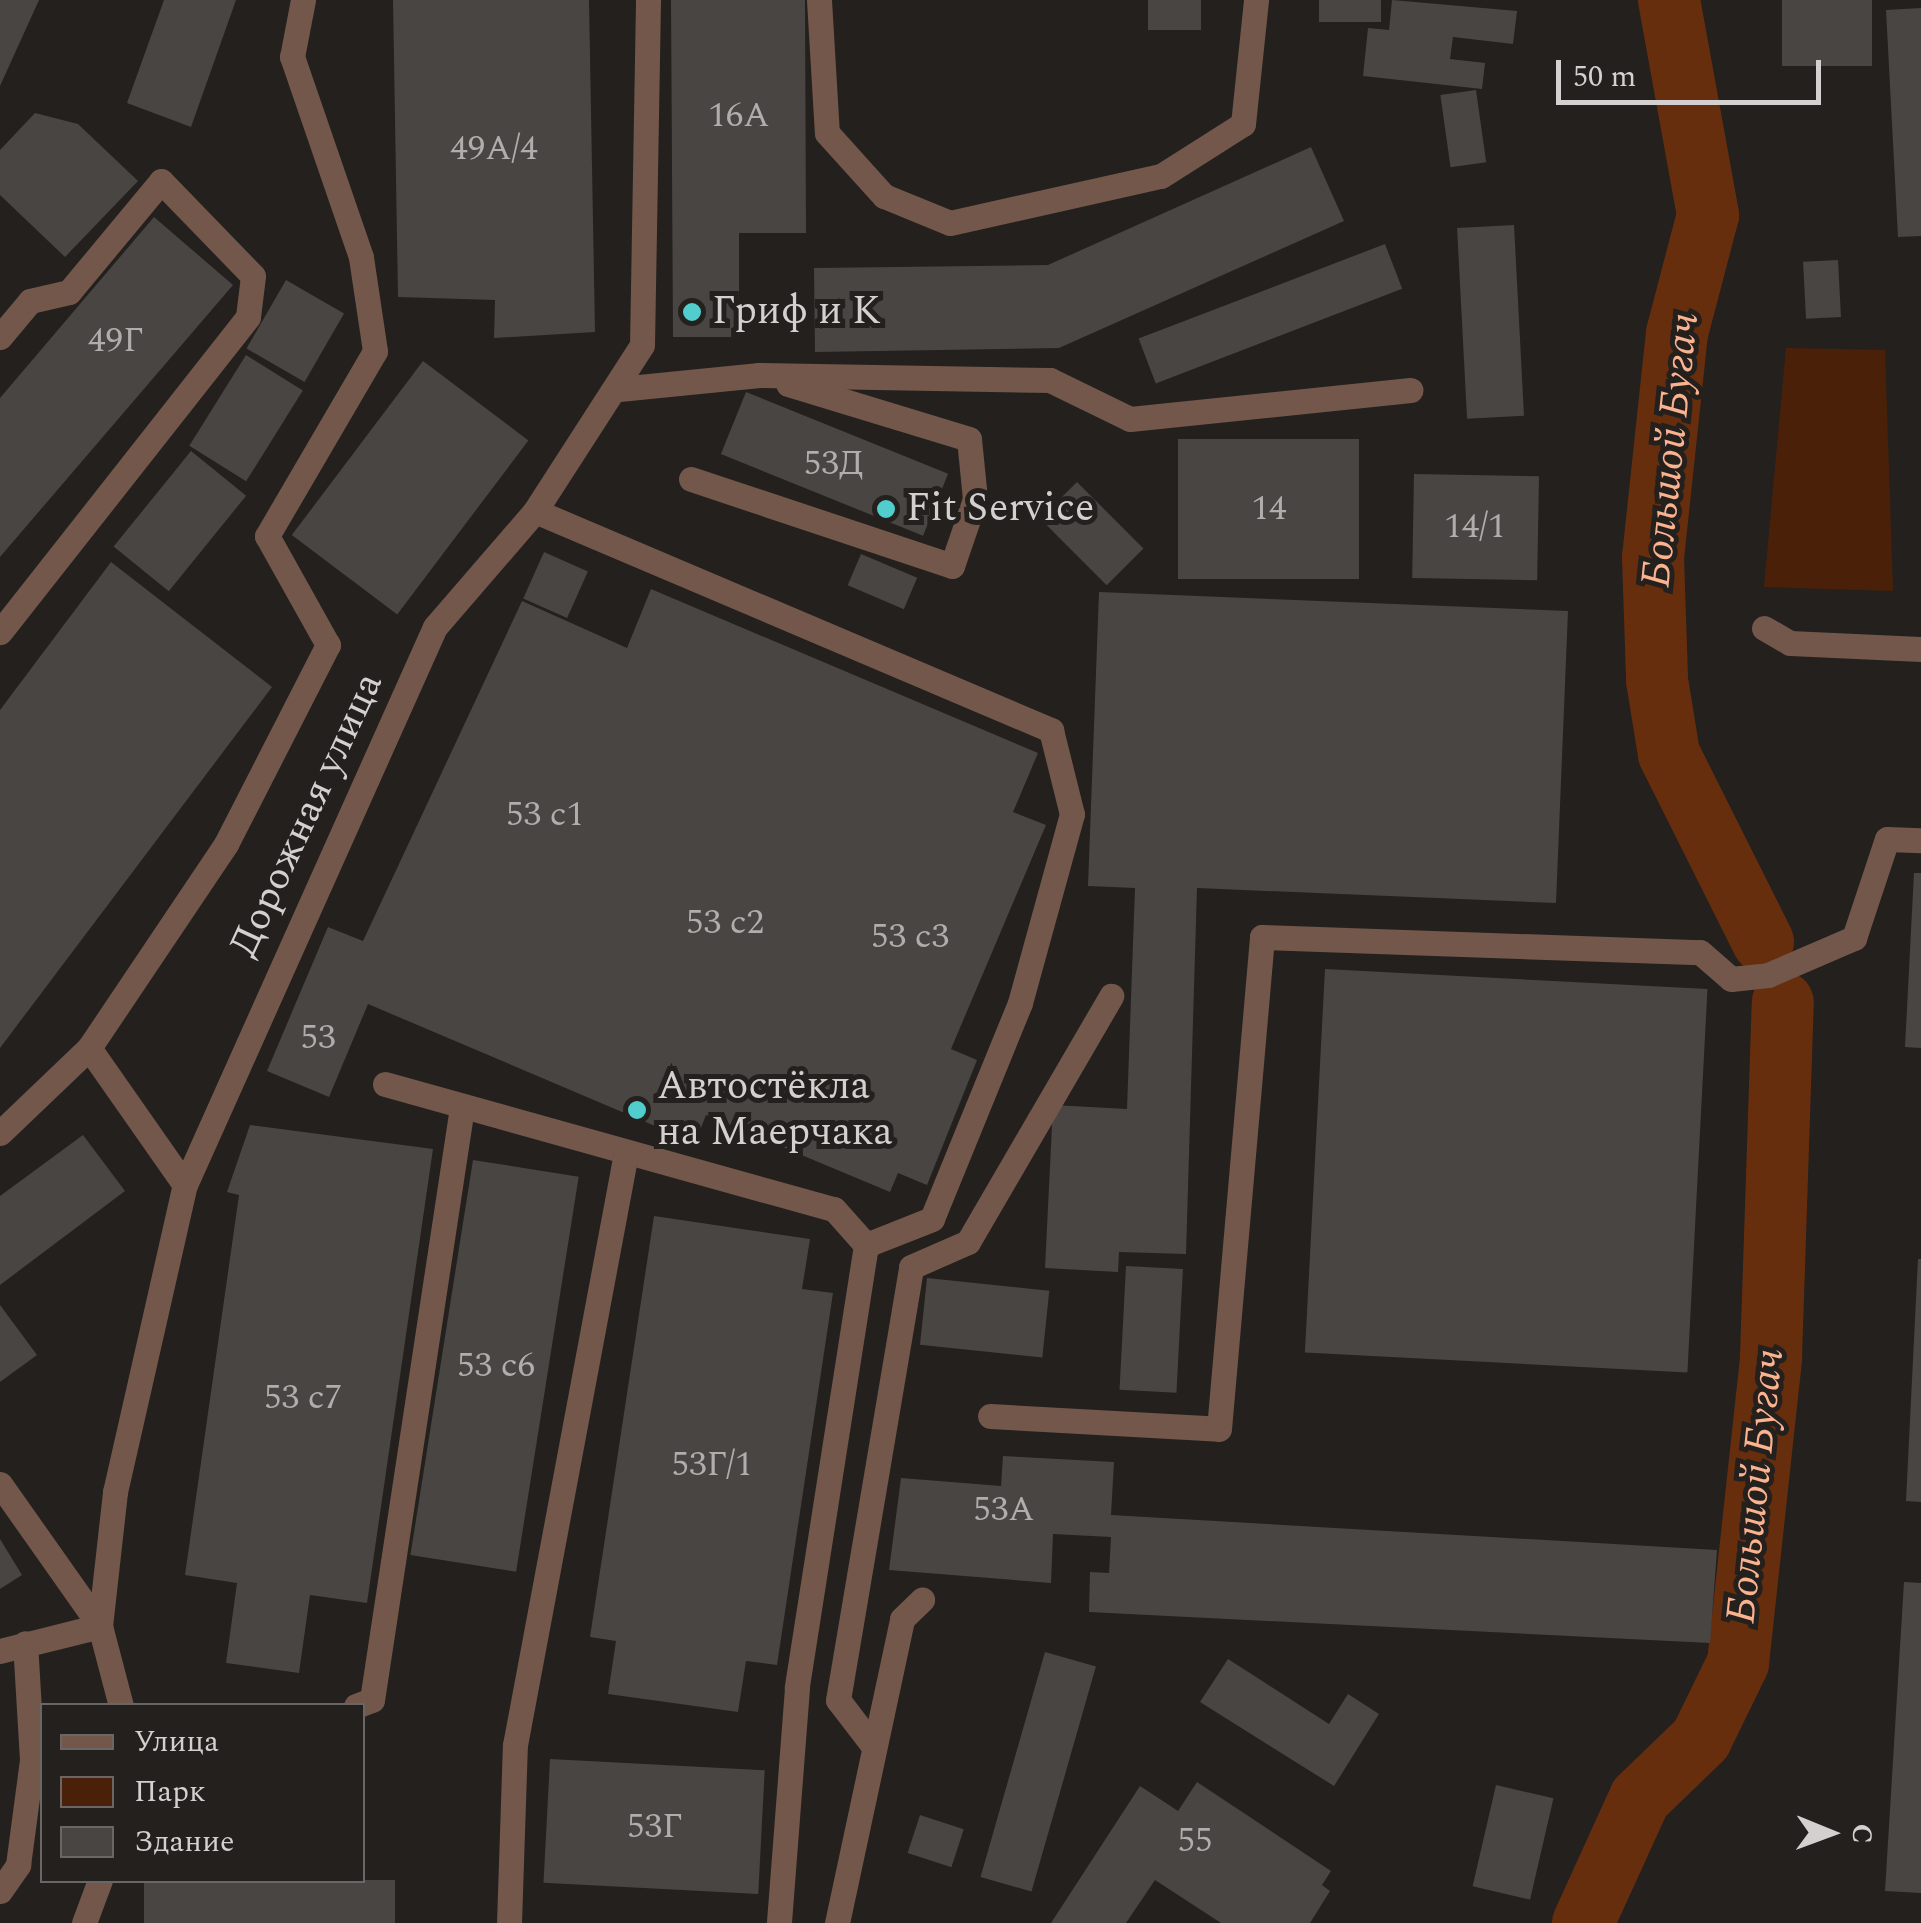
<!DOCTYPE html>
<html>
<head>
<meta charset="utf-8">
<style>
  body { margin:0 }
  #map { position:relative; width:1921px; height:1923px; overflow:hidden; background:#23201e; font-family:Spectral,serif }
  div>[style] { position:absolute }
  .green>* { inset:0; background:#4a2008 }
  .river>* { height:62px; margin:-31px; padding:0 31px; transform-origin:31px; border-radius:31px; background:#672e0e }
  .building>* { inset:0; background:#484543; transform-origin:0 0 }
  .minor>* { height:25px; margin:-12.5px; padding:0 12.5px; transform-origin:12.5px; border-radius:12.5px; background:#72574a }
  .dots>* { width:28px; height:28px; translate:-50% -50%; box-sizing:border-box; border:5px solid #23201e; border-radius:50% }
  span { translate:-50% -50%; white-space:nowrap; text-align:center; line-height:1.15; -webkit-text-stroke:10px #23201e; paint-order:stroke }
  .number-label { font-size:35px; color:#b0adac }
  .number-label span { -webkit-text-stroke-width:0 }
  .poi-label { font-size:40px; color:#d3d0cf }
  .left { translate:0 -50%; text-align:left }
  .street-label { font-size:40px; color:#d3d0cf }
  .water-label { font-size:42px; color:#fab28f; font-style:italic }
  .legend { position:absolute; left:40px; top:1703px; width:325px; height:180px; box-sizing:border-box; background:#23201e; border:2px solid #696665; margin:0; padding:12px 18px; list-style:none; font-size:30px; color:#d3d0cf }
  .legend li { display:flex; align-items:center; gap:20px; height:50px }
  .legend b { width:50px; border:2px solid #696665 }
  .north { position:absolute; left:1781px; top:1783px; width:100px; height:100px; -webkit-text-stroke:8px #23201e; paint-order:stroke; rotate:91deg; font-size:28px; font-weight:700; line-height:40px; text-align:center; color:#d3d0cf }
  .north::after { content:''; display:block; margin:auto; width:35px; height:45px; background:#d3d0cf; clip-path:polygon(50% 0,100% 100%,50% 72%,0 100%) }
  .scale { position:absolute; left:1556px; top:60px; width:265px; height:45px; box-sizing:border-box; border:5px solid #d3d0cf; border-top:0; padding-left:12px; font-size:30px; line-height:35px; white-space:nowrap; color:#d3d0cf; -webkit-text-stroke:8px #23201e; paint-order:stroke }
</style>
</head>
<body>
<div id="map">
  <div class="green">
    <div style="clip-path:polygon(1786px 348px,1885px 350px,1893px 591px,1764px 587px)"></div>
  </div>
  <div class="river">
    <div style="left:1669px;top:0;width:219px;rotate:79.7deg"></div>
    <div style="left:1708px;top:215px;width:122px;rotate:104.7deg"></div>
    <div style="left:1677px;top:333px;width:225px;rotate:96.1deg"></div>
    <div style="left:1653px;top:557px;width:123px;rotate:88.1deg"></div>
    <div style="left:1657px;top:680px;width:75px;rotate:80.8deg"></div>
    <div style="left:1669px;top:754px;width:210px;rotate:63.4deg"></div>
    <div style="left:1583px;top:1923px;width:137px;rotate:-65.5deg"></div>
    <div style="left:1640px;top:1798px;width:85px;rotate:-44deg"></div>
    <div style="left:1701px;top:1739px;width:85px;rotate:-64deg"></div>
    <div style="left:1738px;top:1663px;width:308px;rotate:-83.8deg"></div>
    <div style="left:1771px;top:1357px;width:355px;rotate:-88.1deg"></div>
  </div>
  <div class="building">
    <div style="clip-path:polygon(0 0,39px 0,0 86px)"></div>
    <div style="clip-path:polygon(164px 0,236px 0,191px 127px,127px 103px)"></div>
    <div style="clip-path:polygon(393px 0,589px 0,595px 332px,494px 338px,495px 300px,398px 297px)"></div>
    <div style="clip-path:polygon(671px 0,805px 0,806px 233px,739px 233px,739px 337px,673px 337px)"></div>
    <div style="left:1148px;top:0;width:53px;height:30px"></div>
    <div style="left:1319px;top:0;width:62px;height:22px"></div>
    <div style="clip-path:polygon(1392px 0,1517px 11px,1513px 44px,1453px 37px,1450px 59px,1485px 63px,1482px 89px,1363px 76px,1368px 28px,1389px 30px)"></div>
    <div style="left:1782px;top:0;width:90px;height:66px"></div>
    <div style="clip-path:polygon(1921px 8px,1921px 236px,1898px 237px,1886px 10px)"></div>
    <div style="left:1476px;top:90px;width:73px;height:36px;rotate:82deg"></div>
    <div style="clip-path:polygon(35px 113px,78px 124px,138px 181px,65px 257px,0 195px,0 150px)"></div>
    <div style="clip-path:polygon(1311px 147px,1344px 221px,1059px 348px,815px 352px,814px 268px,1048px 265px)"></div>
    <div style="clip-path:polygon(154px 217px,233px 285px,0 557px,0 398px)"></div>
    <div style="left:1514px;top:225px;width:191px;height:57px;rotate:87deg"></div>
    <div style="left:1385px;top:244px;width:48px;height:264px;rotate:69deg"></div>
    <div style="left:1838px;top:260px;width:57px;height:35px;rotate:87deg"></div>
    <div style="left:286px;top:280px;width:67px;height:79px;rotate:30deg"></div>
    <div style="left:246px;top:355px;width:67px;height:107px;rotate:32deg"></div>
    <div style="left:423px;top:361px;width:132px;height:218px;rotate:37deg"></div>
    <div style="left:746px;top:392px;width:218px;height:67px;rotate:22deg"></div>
    <div style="left:1178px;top:439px;width:181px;height:140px"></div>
    <div style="left:191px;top:451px;width:71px;height:123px;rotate:39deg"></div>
    <div style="left:1414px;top:474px;width:125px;height:104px;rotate:1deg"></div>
    <div style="left:1077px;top:482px;width:94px;height:52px;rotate:45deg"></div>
    <div style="left:544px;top:552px;width:48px;height:51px;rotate:24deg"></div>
    <div style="left:861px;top:554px;width:61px;height:34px;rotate:23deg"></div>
    <div style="clip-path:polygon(111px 562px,272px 687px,0 1048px,0 710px)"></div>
    <div style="clip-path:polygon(651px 589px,1038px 753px,1013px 812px,1046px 825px,951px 1049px,977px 1060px,927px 1185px,898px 1173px,890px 1192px,706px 1115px,695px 1143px,368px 1004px,329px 1097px,267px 1071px,328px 927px,363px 941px,522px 601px,627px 648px)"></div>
    <div style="clip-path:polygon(1099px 592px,1568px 611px,1556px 903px,1197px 888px,1186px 1254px,1119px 1252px,1118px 1272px,1045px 1268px,1053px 1105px,1127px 1109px,1135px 888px,1088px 886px)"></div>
    <div style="clip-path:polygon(1914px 873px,1921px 873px,1921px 1048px,1905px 1047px)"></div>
    <div style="left:1325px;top:969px;width:383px;height:384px;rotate:3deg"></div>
    <div style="clip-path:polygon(250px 1125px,433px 1149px,367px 1603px,310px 1595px,299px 1673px,226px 1663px,237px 1583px,185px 1575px,239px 1195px,227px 1192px)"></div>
    <div style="clip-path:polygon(83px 1135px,125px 1191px,0 1285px,0 1196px)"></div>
    <div style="left:473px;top:1160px;width:107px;height:400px;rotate:9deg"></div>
    <div style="clip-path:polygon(654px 1216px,810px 1239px,802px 1289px,833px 1293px,777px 1665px,746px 1661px,738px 1712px,608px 1694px,616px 1641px,590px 1637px)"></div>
    <div style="clip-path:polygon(1918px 1259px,1921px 1259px,1921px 1502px,1906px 1501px)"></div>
    <div style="left:1126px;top:1266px;width:57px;height:124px;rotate:3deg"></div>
    <div style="left:927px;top:1278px;width:123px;height:67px;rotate:6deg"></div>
    <div style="clip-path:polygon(0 1305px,37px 1355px,0 1382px)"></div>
    <div style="clip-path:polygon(1003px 1456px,1114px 1462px,1111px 1515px,1717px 1550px,1710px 1643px,1089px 1612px,1090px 1572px,1109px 1573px,1111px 1537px,1053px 1534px,1051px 1583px,889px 1570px,901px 1478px,1001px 1486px)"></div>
    <div style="clip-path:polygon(0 1539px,22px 1575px,0 1589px)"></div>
    <div style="clip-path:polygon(1904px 1582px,1921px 1583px,1921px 1893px,1885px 1891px)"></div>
    <div style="left:1045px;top:1652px;width:53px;height:234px;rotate:16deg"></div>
    <div style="clip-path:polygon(1228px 1659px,1329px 1724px,1348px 1694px,1379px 1714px,1334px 1786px,1200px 1702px)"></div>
    <div style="left:550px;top:1759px;width:215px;height:124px;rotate:3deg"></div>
    <div style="clip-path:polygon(1197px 1782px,1331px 1871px,1322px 1885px,1330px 1891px,1310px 1923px,1221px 1923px,1155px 1880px,1126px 1923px,1051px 1923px,1140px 1786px,1178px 1811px)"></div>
    <div style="left:1496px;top:1785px;width:59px;height:104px;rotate:13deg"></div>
    <div style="left:920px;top:1815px;width:46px;height:40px;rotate:18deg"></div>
    <div style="left:144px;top:1880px;width:251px;height:43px"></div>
  </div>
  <div class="minor">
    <div style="left:819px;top:0;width:133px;rotate:86.6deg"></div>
    <div style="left:827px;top:133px;width:85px;rotate:47.9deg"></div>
    <div style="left:884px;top:196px;width:71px;rotate:22.2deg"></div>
    <div style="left:950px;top:223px;width:216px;rotate:-12.6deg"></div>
    <div style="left:1161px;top:176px;width:97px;rotate:-32.4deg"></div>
    <div style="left:1243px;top:124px;width:125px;rotate:-84deg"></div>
    <div style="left:0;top:337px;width:47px;rotate:-50.2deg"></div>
    <div style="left:30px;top:301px;width:40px;rotate:-13deg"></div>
    <div style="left:69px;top:292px;width:144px;rotate:-50.3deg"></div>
    <div style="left:161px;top:181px;width:132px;rotate:45.9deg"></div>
    <div style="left:253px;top:276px;width:41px;rotate:97deg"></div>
    <div style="left:248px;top:317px;width:401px;rotate:128.2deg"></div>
    <div style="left:619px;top:389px;width:141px;rotate:-5.7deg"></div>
    <div style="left:759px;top:375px;width:291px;rotate:1deg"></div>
    <div style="left:1050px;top:380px;width:89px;rotate:26deg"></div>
    <div style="left:1130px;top:419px;width:282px;rotate:-5.9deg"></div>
    <div style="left:691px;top:479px;width:275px;rotate:18.4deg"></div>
    <div style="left:952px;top:566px;width:71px;rotate:-71.1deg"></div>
    <div style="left:975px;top:499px;width:60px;rotate:-95.7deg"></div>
    <div style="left:969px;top:439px;width:189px;rotate:-163.1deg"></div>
    <div style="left:535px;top:511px;width:561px;rotate:23deg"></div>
    <div style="left:1051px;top:730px;width:87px;rotate:76deg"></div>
    <div style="left:1072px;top:814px;width:196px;rotate:105.4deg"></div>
    <div style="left:1020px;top:1003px;width:233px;rotate:112.2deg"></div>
    <div style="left:932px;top:1219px;width:71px;rotate:158.5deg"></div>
    <div style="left:1764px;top:628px;width:30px;rotate:30deg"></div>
    <div style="left:1790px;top:643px;width:131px;rotate:2.6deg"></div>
    <div style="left:89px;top:1048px;width:167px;rotate:55deg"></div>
    <div style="left:385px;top:1084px;width:466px;rotate:15.6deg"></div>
    <div style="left:834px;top:1209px;width:48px;rotate:48.4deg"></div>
    <div style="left:866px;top:1245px;width:448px;rotate:98.9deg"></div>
    <div style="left:797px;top:1688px;width:236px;rotate:94.4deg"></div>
    <div style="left:0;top:1133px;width:123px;rotate:-43.7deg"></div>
    <div style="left:89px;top:1048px;width:246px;rotate:-56.1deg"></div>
    <div style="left:226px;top:844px;width:224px;rotate:-62.9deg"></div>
    <div style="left:328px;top:645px;width:125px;rotate:-119.2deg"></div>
    <div style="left:267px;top:536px;width:214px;rotate:-59.7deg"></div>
    <div style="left:375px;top:351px;width:95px;rotate:-98.5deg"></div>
    <div style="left:361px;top:257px;width:212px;rotate:-109deg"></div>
    <div style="left:292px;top:57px;width:58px;rotate:-79.1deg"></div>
    <div style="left:990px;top:1416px;width:229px;rotate:3.2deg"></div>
    <div style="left:1219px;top:1429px;width:494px;rotate:-85deg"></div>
    <div style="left:1262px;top:937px;width:438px;rotate:2deg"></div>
    <div style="left:1700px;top:952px;width:41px;rotate:41.1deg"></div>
    <div style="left:1731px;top:979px;width:37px;rotate:-6deg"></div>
    <div style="left:1768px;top:975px;width:94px;rotate:-23.3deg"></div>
    <div style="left:1854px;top:938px;width:104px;rotate:-71.6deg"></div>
    <div style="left:1887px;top:839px;width:34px;rotate:2deg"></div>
    <div style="left:0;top:1484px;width:174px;rotate:54.8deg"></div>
    <div style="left:100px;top:1626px;width:103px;rotate:166deg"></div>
    <div style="left:121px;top:1706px;width:83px;rotate:-104.7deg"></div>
    <div style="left:100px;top:1626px;width:135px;rotate:-83.6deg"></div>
    <div style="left:115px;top:1492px;width:315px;rotate:-77.2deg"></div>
    <div style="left:185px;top:1185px;width:611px;rotate:-65.87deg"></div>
    <div style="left:435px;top:627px;width:153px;rotate:-49.2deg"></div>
    <div style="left:535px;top:511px;width:197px;rotate:-57.2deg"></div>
    <div style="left:642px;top:345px;width:345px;rotate:-89deg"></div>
    <div style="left:356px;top:1706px;width:17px;rotate:-21deg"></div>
    <div style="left:372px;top:1700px;width:600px;rotate:-81.37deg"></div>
    <div style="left:871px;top:1743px;width:54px;rotate:-127.5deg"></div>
    <div style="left:838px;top:1700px;width:439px;rotate:-80.4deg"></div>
    <div style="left:911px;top:1267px;width:62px;rotate:-23.7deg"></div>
    <div style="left:968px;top:1242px;width:285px;rotate:-59.8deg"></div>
    <div style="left:0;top:1891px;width:32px;rotate:-55deg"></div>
    <div style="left:18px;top:1865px;width:106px;rotate:-82.4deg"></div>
    <div style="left:32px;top:1760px;width:117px;rotate:-93.4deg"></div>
    <div style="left:84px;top:1923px;width:46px;rotate:-69.6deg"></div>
    <div style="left:509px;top:1923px;width:178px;rotate:-88.1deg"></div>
    <div style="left:515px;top:1745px;width:602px;rotate:-79.38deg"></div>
    <div style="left:837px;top:1923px;width:311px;rotate:-77.9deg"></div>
    <div style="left:902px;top:1619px;width:28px;rotate:-44deg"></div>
  </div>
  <div class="dots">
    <div style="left:692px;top:312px;background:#52cdce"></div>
    <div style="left:886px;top:509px;background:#52cdce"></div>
    <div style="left:637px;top:1110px;background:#52cdce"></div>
  </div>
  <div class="number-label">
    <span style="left:739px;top:116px">16А</span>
    <span style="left:494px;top:149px">49А/4</span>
    <span style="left:116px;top:341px">49Г</span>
    <span style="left:834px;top:464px">53Д</span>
    <span style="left:1269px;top:509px">14</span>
    <span style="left:1475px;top:527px">14/1</span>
    <span style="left:545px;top:815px">53 с1</span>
    <span style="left:725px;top:923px">53 с2</span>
    <span style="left:910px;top:937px">53 с3</span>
    <span style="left:318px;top:1038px">53</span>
    <span style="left:496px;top:1366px">53 с6</span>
    <span style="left:303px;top:1398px">53 с7</span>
    <span style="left:712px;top:1465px">53Г/1</span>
    <span style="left:1004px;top:1510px">53А</span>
    <span style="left:655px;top:1827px">53Г</span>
    <span style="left:1195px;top:1841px">55</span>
  </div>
  <div class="poi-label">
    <span class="left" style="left:712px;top:312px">Гриф и К</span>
    <span class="left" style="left:906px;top:509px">Fit Service</span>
    <span class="left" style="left:657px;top:1110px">Автостёкла<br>на Маерчака</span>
  </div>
  <div class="street-label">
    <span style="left:307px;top:815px;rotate:-65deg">Дорожная улица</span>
  </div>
  <div class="water-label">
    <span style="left:1671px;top:450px;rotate:-84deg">Большой Бугач</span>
    <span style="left:1756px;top:1486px;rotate:-84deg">Большой Бугач</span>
  </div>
  <ul class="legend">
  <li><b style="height:12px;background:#72574a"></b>Улица</li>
  <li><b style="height:28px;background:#4a2008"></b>Парк</li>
  <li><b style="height:28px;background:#484543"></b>Здание</li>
  </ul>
  <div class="north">С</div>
  <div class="scale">50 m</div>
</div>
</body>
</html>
